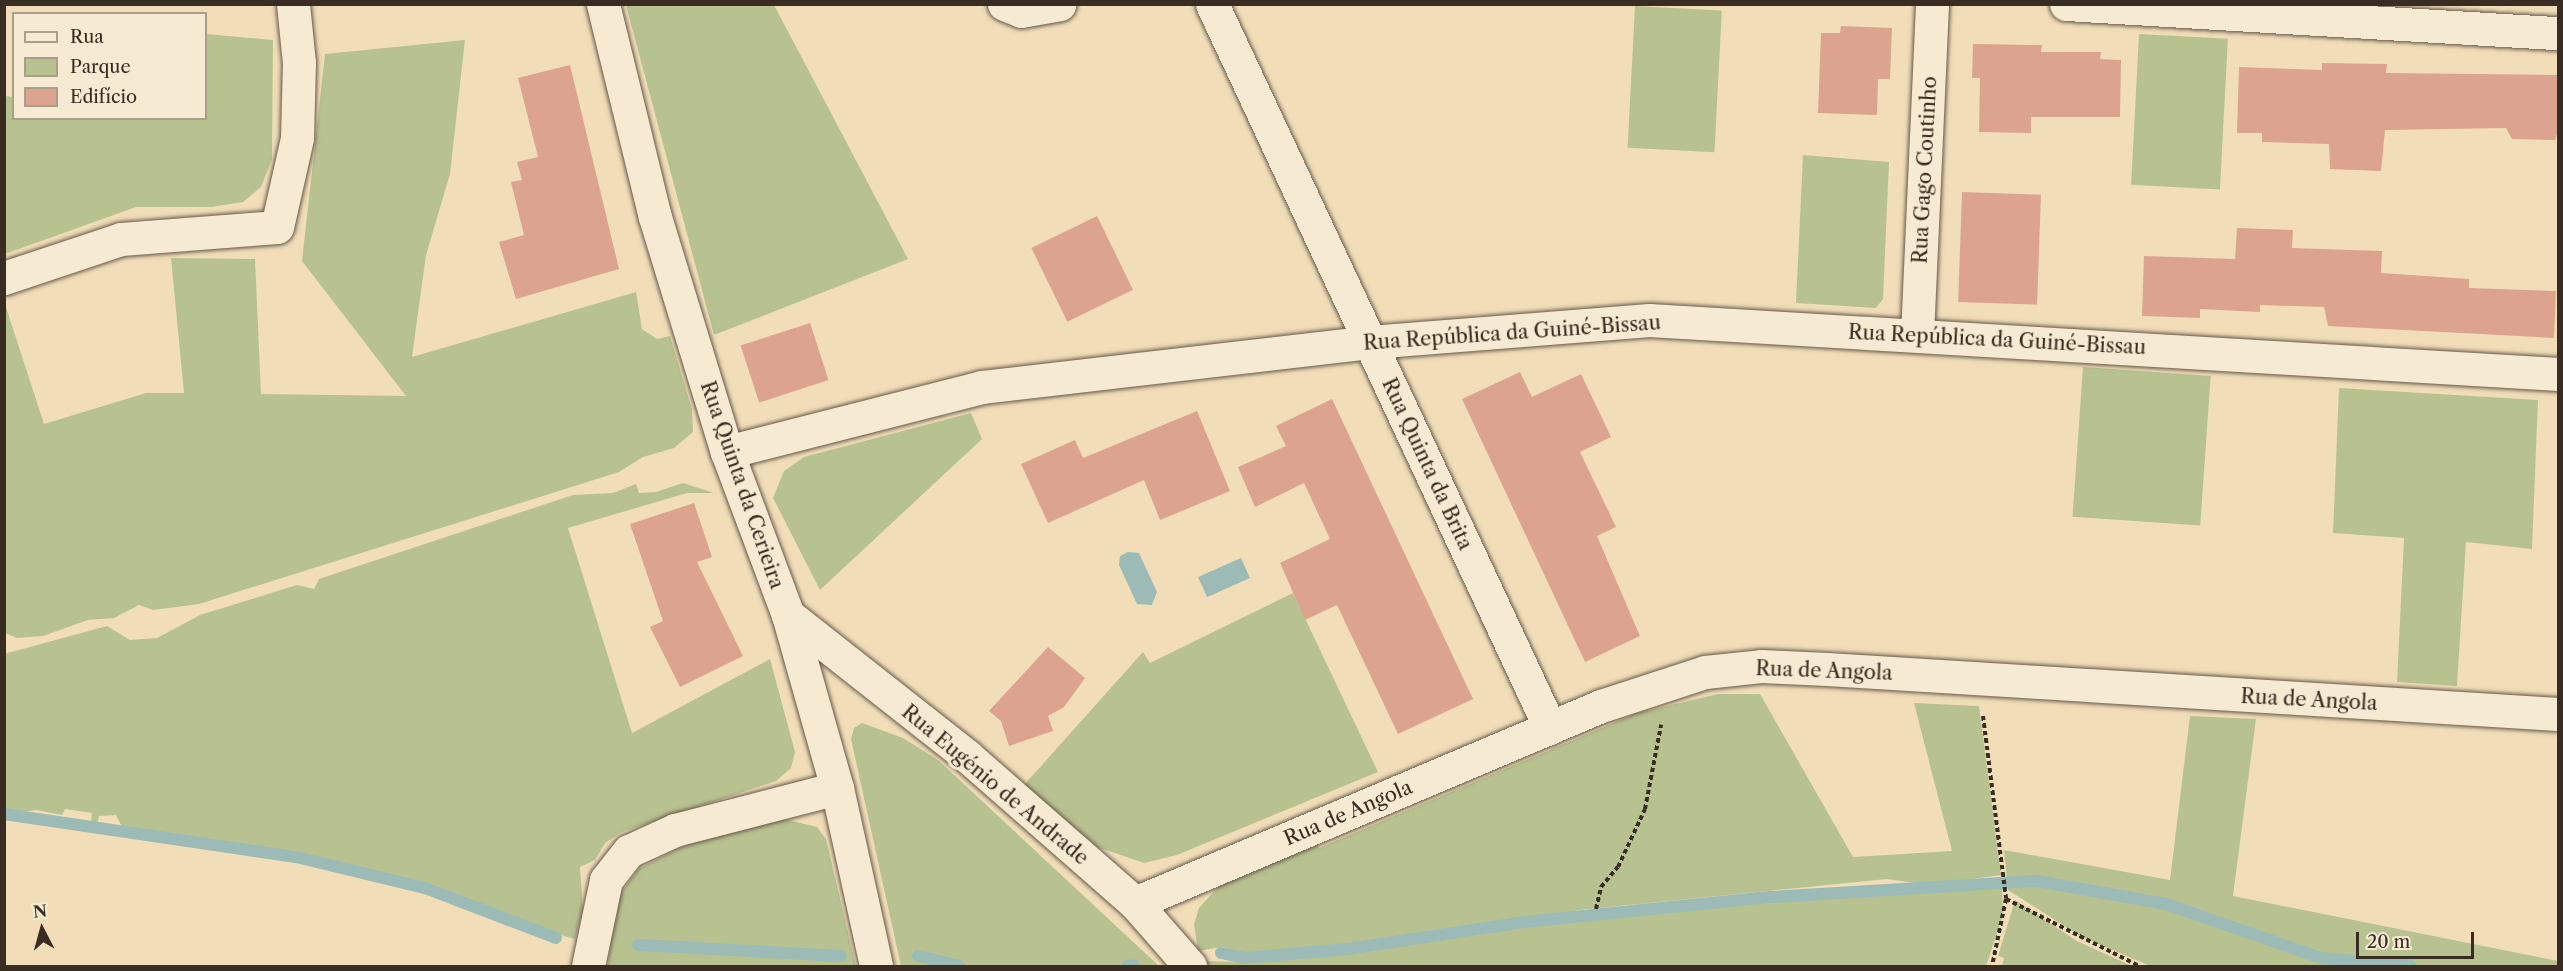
<!DOCTYPE html>
<html>
<head>
<meta charset="utf-8">
<style>
  body { margin:0 }
  #map { position:relative; width:2563px; height:971px; overflow:hidden; background:#f1deb9; font-family:"Libre Caslon Text",serif }
  div>[style] { position:absolute }
  .green>* { inset:0; background:#b8c291; transform-origin:0 0 }
  .water>* { inset:0; background:#9cbbb6; transform-origin:0 0 }
  .stream>* { height:12px; margin:-6px; padding:0 6px; transform-origin:6px; border-radius:6px; background:#9cbbb6 }
  .building>* { inset:0; background:#dca48e; transform-origin:0 0 }
  .path>* { height:4px; margin-top:-2px; transform-origin:0; background:repeating-linear-gradient(90deg,#392c22 0 4.5px,transparent 0 7.5px) }
  .roads { filter:drop-shadow(0 0 2px #675848) drop-shadow(0 0 2px #675848) }
  .street>* { height:33px; margin:-16.5px; padding:0 16.5px; transform-origin:16.5px; border-radius:16.5px; background:#f6ead2 }
  span { translate:-50% -50%; white-space:nowrap; text-align:center; line-height:1.15; -webkit-text-stroke:6px #f6ead2; paint-order:stroke }
  .street-label { font-size:20px; color:#392c22 }
  .frame { position:absolute; inset:0; border:6px solid #392c22; pointer-events:none }
  .legend { position:absolute; left:12px; top:12px; width:195px; height:108px; box-sizing:border-box; background:#f6ead2; border:2px solid #aa9e8c; margin:0; padding:8px 10px; list-style:none; font-size:18px; color:#392c22 }
  .legend li { display:flex; align-items:center; gap:12px; height:30px }
  .legend b { width:30px; border:2px solid #aa9e8c }
  .north { position:absolute; left:12px; top:899px; width:60px; height:60px; -webkit-text-stroke:4px #f6ead2; paint-order:stroke; rotate:354deg; font-size:16px; font-weight:700; line-height:24px; text-align:center; color:#392c22 }
  .north::after { content:''; display:block; margin:auto; width:21px; height:27px; background:#392c22; clip-path:polygon(50% 0,100% 100%,50% 72%,0 100%) }
  .scale { position:absolute; left:2356px; top:932px; width:118px; height:27px; box-sizing:border-box; border:3px solid #392c22; border-top:0; padding-left:8px; font-size:18px; line-height:21px; white-space:nowrap; color:#392c22; -webkit-text-stroke:4px #f6ead2; paint-order:stroke }
</style>
</head>
<body>
<div id="map">
  <div class="green">
    <div style="clip-path:polygon(626px 5px,774px 5px,908px 259px,714px 335px)"></div>
    <div style="left:1635px;top:6px;width:87px;height:142px;rotate:3deg"></div>
    <div style="clip-path:polygon(206px 34px,273px 40px,272px 159px,261px 187px,243px 202px,211px 207px,136px 207px,5px 254px,5px 96px,13px 97px,14px 118px,206px 118px)"></div>
    <div style="left:2139px;top:34px;width:89px;height:151px;rotate:3deg"></div>
    <div style="clip-path:polygon(465px 40px,450px 174px,426px 255px,412px 357px,636px 292px,642px 329px,657px 339px,670px 336px,692px 409px,693px 432px,674px 448px,643px 457px,619px 472px,199px 604px,153px 610px,139px 605px,114px 618px,88px 620px,43px 636px,17px 638px,5px 633px,5px 304px,44px 424px,146px 393px,184px 393px,171px 258px,255px 259px,261px 394px,406px 396px,302px 261px,325px 54px)"></div>
    <div style="clip-path:polygon(1803px 155px,1889px 162px,1883px 299px,1876px 308px,1796px 303px)"></div>
    <div style="left:2083px;top:367px;width:128px;height:150px;rotate:4deg"></div>
    <div style="clip-path:polygon(2339px 388px,2538px 400px,2532px 549px,2466px 542px,2457px 686px,2397px 682px,2404px 538px,2333px 533px)"></div>
    <div style="clip-path:polygon(971px 413px,982px 439px,820px 590px,773px 498px,784px 471px,804px 457px)"></div>
    <div style="clip-path:polygon(683px 483px,714px 493px,687px 493px,568px 528px,632px 733px,770px 659px,795px 752px,791px 768px,776px 781px,622px 832px,605px 843px,595px 860px,580px 867px,583px 910px,575px 939px,487px 915px,425px 888px,296px 857px,241px 853px,118px 830px,122px 827px,116px 815px,99px 816px,97px 824px,91px 820px,92px 813px,65px 809px,62px 815px,36px 810px,5px 814px,4px 654px,107px 626px,130px 640px,157px 638px,200px 615px,297px 585px,314px 589px,319px 579px,573px 495px,613px 493px,636px 484px,639px 493px,656px 492px)"></div>
    <div style="clip-path:polygon(1293px 593px,1378px 772px,1177px 855px,1144px 863px,1097px 847px,1024px 785px,1143px 652px,1150px 663px)"></div>
    <div style="clip-path:polygon(1718px 694px,1760px 694px,1853px 857px,1952px 851px,1914px 703px,1979px 706px,2001px 875px,1929px 885px,1887px 879px,1580px 910px,1336px 948px,1252px 955px,1222px 947px,1198px 951px,1194px 924px,1199px 908px,1219px 886px,1316px 841px,1319px 848px,1637px 713px)"></div>
    <div style="clip-path:polygon(2190px 716px,2256px 719px,2233px 896px,2558px 961px,2558px 966px,2150px 966px,2080px 936px,2008px 890px,2004px 850px,2170px 880px)"></div>
    <div style="clip-path:polygon(862px 723px,903px 738px,938px 760px,1159px 966px,901px 966px,851px 739px,854px 728px)"></div>
    <div style="clip-path:polygon(780px 818px,817px 827px,826px 839px,856px 966px,608px 966px,615px 902px,638px 869px,710px 833px)"></div>
    <div style="clip-path:polygon(2002px 887px,2003px 915px,1986px 966px,1206px 966px,1202px 961px,1244px 962px,1412px 945px,1523px 926px,1771px 900px)"></div>
    <div style="clip-path:polygon(2015px 900px,2077px 941px,2132px 966px,2002px 966px,2004px 958px,1998px 956px)"></div>
  </div>
  <div class="water">
    <div style="clip-path:polygon(1128px 552px,1139px 553px,1157px 592px,1152px 605px,1137px 604px,1119px 565px,1120px 556px)"></div>
    <div style="left:1241px;top:558px;width:22px;height:47px;rotate:66deg"></div>
  </div>
  <div class="stream">
    <div style="left:4px;top:814px;width:295px;rotate:8.4deg"></div>
    <div style="left:296px;top:857px;width:133px;rotate:13.5deg"></div>
    <div style="left:425px;top:888px;width:140px;rotate:20.9deg"></div>
    <div style="left:638px;top:945px;width:203px;rotate:3.1deg"></div>
    <div style="left:1221px;top:953px;width:25px;rotate:12deg"></div>
    <div style="left:1245px;top:958px;width:103px;rotate:-5deg"></div>
    <div style="left:1348px;top:949px;width:178px;rotate:-8.7deg"></div>
    <div style="left:1524px;top:922px;width:249px;rotate:-5.8deg"></div>
    <div style="left:1772px;top:897px;width:265px;rotate:-3.5deg"></div>
    <div style="left:2037px;top:881px;width:131px;rotate:10.1deg"></div>
    <div style="left:2166px;top:904px;width:164px;rotate:19.2deg"></div>
    <div style="left:2321px;top:958px;width:90px;rotate:5.1deg"></div>
    <div style="left:918px;top:956px;width:42px;rotate:13.7deg"></div>
    <div style="left:1127px;top:966px;width:7px;rotate:-8deg"></div>
  </div>
  <div class="building">
    <div style="clip-path:polygon(1841px 26px,1892px 28px,1890px 79px,1878px 79px,1877px 115px,1818px 113px,1821px 33px,1840px 33px)"></div>
    <div style="clip-path:polygon(1973px 44px,2042px 45px,2041px 52px,2101px 52px,2100px 59px,2121px 60px,2120px 117px,2031px 117px,2031px 133px,1979px 132px,1980px 78px,1972px 78px)"></div>
    <div style="clip-path:polygon(2322px 63px,2387px 64px,2386px 73px,2559px 75px,2557px 134px,2555px 140px,2512px 139px,2506px 128px,2385px 130px,2381px 171px,2330px 169px,2329px 144px,2262px 142px,2262px 133px,2237px 133px,2239px 67px,2322px 70px)"></div>
    <div style="clip-path:polygon(570px 65px,619px 269px,516px 299px,499px 242px,524px 235px,511px 182px,522px 180px,517px 162px,538px 157px,518px 78px)"></div>
    <div style="left:1962px;top:192px;width:79px;height:110px;rotate:2deg"></div>
    <div style="left:1097px;top:216px;width:82px;height:73px;rotate:64deg"></div>
    <div style="clip-path:polygon(2237px 228px,2293px 230px,2292px 248px,2382px 251px,2381px 273px,2469px 279px,2469px 288px,2556px 291px,2554px 338px,2328px 326px,2324px 307px,2260px 305px,2260px 312px,2200px 309px,2200px 318px,2142px 316px,2144px 256px,2235px 259px)"></div>
    <div style="left:810px;top:323px;width:60px;height:73px;rotate:72deg"></div>
    <div style="clip-path:polygon(1520px 372px,1532px 397px,1581px 374px,1611px 437px,1580px 452px,1616px 527px,1597px 536px,1640px 636px,1585px 662px,1462px 399px)"></div>
    <div style="clip-path:polygon(1332px 399px,1473px 699px,1398px 734px,1337px 605px,1305px 620px,1280px 563px,1330px 539px,1304px 483px,1255px 507px,1238px 467px,1286px 446px,1276px 426px)"></div>
    <div style="clip-path:polygon(1197px 411px,1230px 491px,1160px 520px,1144px 480px,1048px 523px,1021px 464px,1075px 440px,1083px 458px)"></div>
    <div style="clip-path:polygon(694px 503px,712px 557px,697px 562px,743px 656px,680px 687px,650px 627px,663px 621px,630px 524px)"></div>
    <div style="clip-path:polygon(1048px 647px,1085px 678px,1064px 707px,1048px 716px,1053px 731px,1009px 746px,1001px 721px,989px 711px)"></div>
  </div>
  <div class="path">
    <div style="left:1983px;top:716px;width:184px;rotate:82.8deg"></div>
    <div style="left:2006px;top:899px;width:68px;rotate:101.8deg"></div>
    <div style="left:2006px;top:899px;width:149px;rotate:26.7deg"></div>
    <div style="left:1596px;top:909px;width:23px;rotate:-77deg"></div>
    <div style="left:1601px;top:887px;width:26px;rotate:-50deg"></div>
    <div style="left:1618px;top:867px;width:64px;rotate:-65deg"></div>
    <div style="left:1645px;top:809px;width:86px;rotate:-79.2deg"></div>
  </div>
  <div class="roads">
    <div class="street">
      <div style="left:603px;top:4px;width:219px;rotate:76.3deg"></div>
      <div style="left:655px;top:217px;width:246px;rotate:73deg"></div>
      <div style="left:727px;top:452px;width:174px;rotate:69.5deg"></div>
      <div style="left:788px;top:615px;width:180px;rotate:74.2deg"></div>
      <div style="left:837px;top:788px;width:182px;rotate:77.6deg"></div>
      <div style="left:1004px;top:4px;width:18px;rotate:22deg"></div>
      <div style="left:1021px;top:11px;width:39px;rotate:-10deg"></div>
      <div style="left:1212px;top:4px;width:799px;rotate:64.97deg"></div>
      <div style="left:2066px;top:4px;width:493px;rotate:3.4deg"></div>
      <div style="left:4px;top:278px;width:123px;rotate:-18.4deg"></div>
      <div style="left:121px;top:239px;width:156px;rotate:-4.4deg"></div>
      <div style="left:277px;top:227px;width:91px;rotate:-77.3deg"></div>
      <div style="left:297px;top:138px;width:75px;rotate:-88.5deg"></div>
      <div style="left:299px;top:63px;width:59px;rotate:-95.8deg"></div>
      <div style="left:1917px;top:335px;width:331px;rotate:-87.4deg"></div>
      <div style="left:727px;top:452px;width:263px;rotate:-14.3deg"></div>
      <div style="left:982px;top:387px;width:391px;rotate:-6.6deg"></div>
      <div style="left:1370px;top:342px;width:280px;rotate:-4.5deg"></div>
      <div style="left:1649px;top:320px;width:911px;rotate:3.4deg"></div>
      <div style="left:788px;top:615px;width:228px;rotate:38.2deg"></div>
      <div style="left:967px;top:756px;width:223px;rotate:41.2deg"></div>
      <div style="left:1135px;top:903px;width:84px;rotate:48.9deg"></div>
      <div style="left:1135px;top:903px;width:506px;rotate:-22.92deg"></div>
      <div style="left:1601px;top:706px;width:109px;rotate:-18.1deg"></div>
      <div style="left:1705px;top:672px;width:56px;rotate:-6.1deg"></div>
      <div style="left:1761px;top:666px;width:66px;rotate:2.6deg"></div>
      <div style="left:1827px;top:669px;width:732px;rotate:3.52deg"></div>
      <div style="left:588px;top:966px;width:88px;rotate:-78.2deg"></div>
      <div style="left:606px;top:880px;width:37px;rotate:-52deg"></div>
      <div style="left:629px;top:851px;width:51px;rotate:-24.5deg"></div>
      <div style="left:675px;top:830px;width:167px;rotate:-14.5deg"></div>
    </div>
  </div>
  <div class="street-label">
    <span style="left:1925px;top:170px;rotate:-87deg">Rua Gago Coutinho</span>
    <span style="left:1512px;top:333px;rotate:-4deg">Rua República da Guiné-Bissau</span>
    <span style="left:1997px;top:340px;rotate:3deg">Rua República da Guiné-Bissau</span>
    <span style="left:1427px;top:464px;rotate:65deg">Rua Quinta da Brita</span>
    <span style="left:742px;top:485px;rotate:71deg">Rua Quinta da Cerieira</span>
    <span style="left:1824px;top:671px;rotate:2deg">Rua de Angola</span>
    <span style="left:2309px;top:700px;rotate:3deg">Rua de Angola</span>
    <span style="left:995px;top:785px;rotate:40deg">Rua Eugénio de Andrade</span>
    <span style="left:1348px;top:813px;rotate:-23deg">Rua de Angola</span>
  </div>
  <div class="frame"></div>
  <ul class="legend">
  <li><b style="height:8px;background:#f6ead2"></b>Rua</li>
  <li><b style="height:16px;background:#b8c291"></b>Parque</li>
  <li><b style="height:16px;background:#dca48e"></b>Edifício</li>
  </ul>
  <div class="north">N</div>
  <div class="scale">20 m</div>
</div>
</body>
</html>
